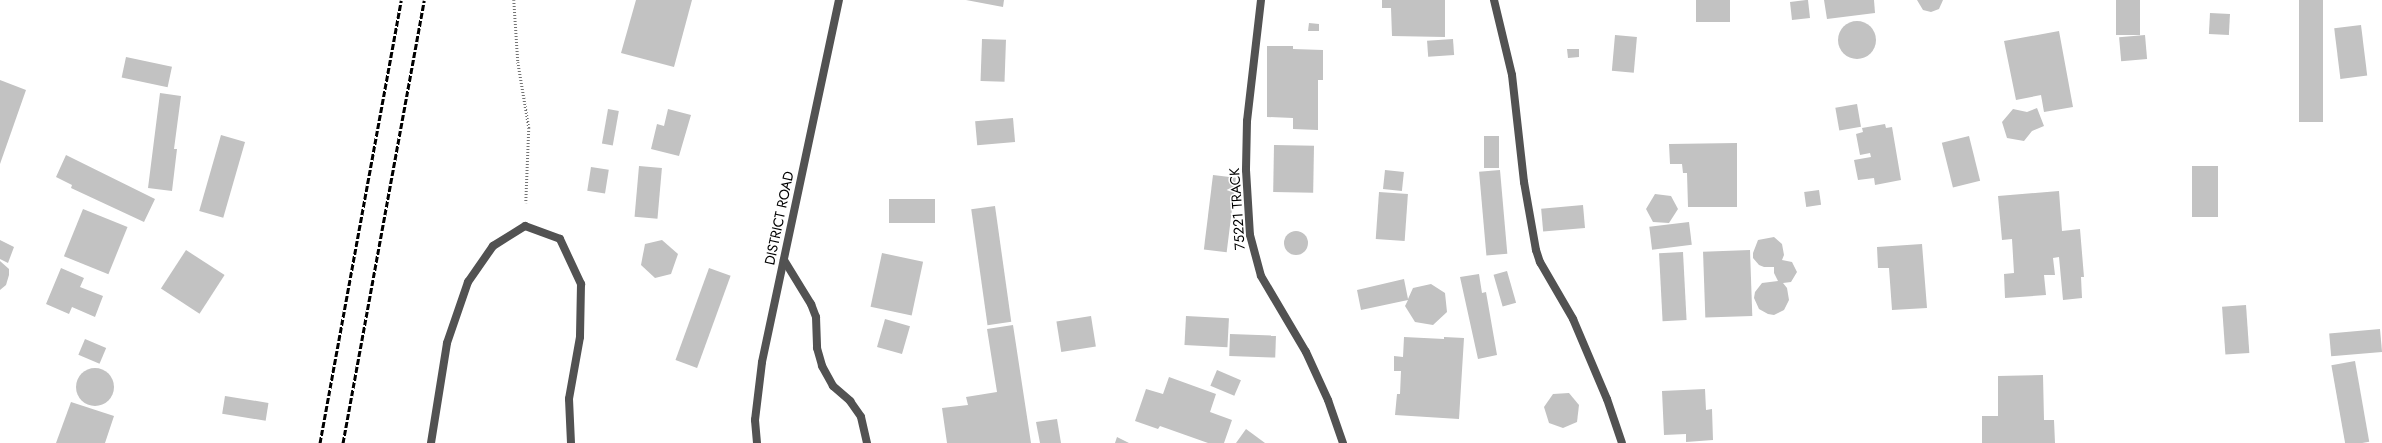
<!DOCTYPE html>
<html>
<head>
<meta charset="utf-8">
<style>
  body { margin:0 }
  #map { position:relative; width:2382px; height:443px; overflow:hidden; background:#fff; font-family:Jost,sans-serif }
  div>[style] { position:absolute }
  .building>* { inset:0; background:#c2c2c2; transform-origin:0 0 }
  .round { border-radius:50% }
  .path>* { height:2.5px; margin-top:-1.25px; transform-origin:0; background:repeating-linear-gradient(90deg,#747474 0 1px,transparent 0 3px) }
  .lane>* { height:8px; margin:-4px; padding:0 4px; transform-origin:4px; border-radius:4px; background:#525252 }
  .street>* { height:8px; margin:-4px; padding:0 4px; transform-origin:4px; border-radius:4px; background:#525252 }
  .rail>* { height:3px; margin-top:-1.5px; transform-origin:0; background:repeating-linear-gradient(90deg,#000 0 6px,transparent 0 8px) }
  span { translate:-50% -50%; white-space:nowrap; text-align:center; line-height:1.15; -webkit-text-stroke:3px #fff; paint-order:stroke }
  .street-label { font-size:14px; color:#000 }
</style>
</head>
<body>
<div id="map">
  <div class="building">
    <div style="clip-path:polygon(636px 0,692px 0,674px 67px,621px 53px)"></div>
    <div style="clip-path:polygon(966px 0,1004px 0,1003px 7px)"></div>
    <div style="clip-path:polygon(1382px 0,1445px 0,1445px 37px,1392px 36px,1391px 8px,1382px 8px)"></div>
    <div style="left:1696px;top:0;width:34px;height:22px"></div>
    <div style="clip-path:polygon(1806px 0,1808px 0,1810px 18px,1792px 20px,1790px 2px)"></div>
    <div style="clip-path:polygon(1824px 0,1874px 0,1875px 13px,1827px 19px)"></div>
    <div style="clip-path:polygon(1917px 0,1943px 0,1939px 9px,1931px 12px,1923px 10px)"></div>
    <div style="left:2116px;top:0;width:24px;height:35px"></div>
    <div style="left:2299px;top:0;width:24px;height:122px"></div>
    <div style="left:2210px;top:13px;width:20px;height:21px;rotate:3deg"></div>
    <div class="round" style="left:1838px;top:21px;width:38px;height:38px"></div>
    <div style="clip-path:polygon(1309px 23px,1319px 24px,1319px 31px,1308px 31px)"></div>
    <div style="left:2361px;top:25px;width:51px;height:27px;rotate:83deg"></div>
    <div style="clip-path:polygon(2059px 31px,2073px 107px,2044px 112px,2041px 95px,2016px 100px,2004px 41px)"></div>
    <div style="left:1615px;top:35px;width:22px;height:36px;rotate:5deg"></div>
    <div style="left:2145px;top:35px;width:24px;height:26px;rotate:85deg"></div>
    <div style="left:982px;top:39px;width:24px;height:42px;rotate:2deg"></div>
    <div style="left:1453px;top:39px;width:16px;height:26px;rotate:86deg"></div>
    <div style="clip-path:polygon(1267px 46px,1293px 46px,1293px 49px,1323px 50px,1323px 80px,1318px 80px,1318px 130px,1293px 129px,1293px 118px,1267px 117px)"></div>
    <div style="clip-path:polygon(1567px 49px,1579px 49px,1579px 57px,1568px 58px)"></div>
    <div style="left:126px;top:57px;width:47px;height:21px;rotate:12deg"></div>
    <div style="clip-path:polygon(0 80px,26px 90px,0 164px)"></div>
    <div style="clip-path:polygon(160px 93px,181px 96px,174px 149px,177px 149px,172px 191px,148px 188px)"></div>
    <div style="left:1857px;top:104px;width:23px;height:22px;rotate:80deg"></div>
    <div style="clip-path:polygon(2037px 108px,2044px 126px,2032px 131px,2024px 141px,2007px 138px,2002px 122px,2013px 109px,2027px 112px)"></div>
    <div style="left:608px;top:109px;width:11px;height:35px;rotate:10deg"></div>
    <div style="clip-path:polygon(668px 109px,691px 115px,679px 156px,651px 149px,657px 124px,664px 126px)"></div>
    <div style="left:1013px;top:118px;width:24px;height:38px;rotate:85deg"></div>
    <div style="clip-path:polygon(1885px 124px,1886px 128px,1892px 127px,1901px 180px,1875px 185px,1874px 178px,1858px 180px,1854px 160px,1871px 157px,1870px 153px,1860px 155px,1856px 134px,1863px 132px,1862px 128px)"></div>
    <div style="left:221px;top:135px;width:25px;height:79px;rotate:16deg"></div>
    <div style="left:1484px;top:136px;width:15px;height:32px"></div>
    <div style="left:1969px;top:136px;width:46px;height:28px;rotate:76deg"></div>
    <div style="clip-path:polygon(1737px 143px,1737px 207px,1688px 207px,1687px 173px,1683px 173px,1682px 164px,1670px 164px,1669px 144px)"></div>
    <div style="left:1274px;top:145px;width:40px;height:47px;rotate:1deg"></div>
    <div style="clip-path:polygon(66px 155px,155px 199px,144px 222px,71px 188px,72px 185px,56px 177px)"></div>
    <div style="left:639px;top:166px;width:23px;height:51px;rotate:5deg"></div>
    <div style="left:2192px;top:166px;width:26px;height:51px"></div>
    <div style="left:591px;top:167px;width:18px;height:24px;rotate:9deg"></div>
    <div style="left:1385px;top:170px;width:19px;height:19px;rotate:6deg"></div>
    <div style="left:1500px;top:170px;width:84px;height:21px;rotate:85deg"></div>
    <div style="left:1213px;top:175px;width:23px;height:75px;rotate:7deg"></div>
    <div style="left:1819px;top:190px;width:15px;height:15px;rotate:82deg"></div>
    <div style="clip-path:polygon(2059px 191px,2062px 231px,2080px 229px,2084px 277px,2081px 277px,2082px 298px,2063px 300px,2059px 257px,2053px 258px,2055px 275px,2044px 275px,2046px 295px,2005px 298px,2004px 274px,2014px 273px,2012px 239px,2002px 240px,1998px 196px)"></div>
    <div style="left:1379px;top:192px;width:29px;height:47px;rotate:4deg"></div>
    <div style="clip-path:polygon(1655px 194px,1671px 196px,1678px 209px,1669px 223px,1653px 222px,1646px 209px)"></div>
    <div style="left:889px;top:199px;width:46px;height:24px"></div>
    <div style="left:1583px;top:205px;width:23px;height:42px;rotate:85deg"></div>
    <div style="left:995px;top:206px;width:117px;height:24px;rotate:82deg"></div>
    <div style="left:83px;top:209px;width:48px;height:51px;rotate:22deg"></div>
    <div style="left:1689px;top:222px;width:23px;height:40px;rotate:83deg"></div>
    <div class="round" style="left:1284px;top:231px;width:24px;height:24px"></div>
    <div style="clip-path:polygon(1774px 237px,1782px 244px,1784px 255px,1782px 260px,1792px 262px,1797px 272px,1791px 282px,1783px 283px,1787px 288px,1789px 300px,1784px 310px,1774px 315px,1768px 314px,1759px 309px,1754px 298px,1755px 292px,1762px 283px,1778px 281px,1774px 273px,1774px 267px,1764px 267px,1759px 265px,1753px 258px,1753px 253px,1758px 240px)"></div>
    <div style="clip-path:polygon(0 240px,14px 247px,8px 263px,0 259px)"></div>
    <div style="clip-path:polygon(662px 240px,678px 254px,671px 274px,655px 278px,641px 265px,645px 244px)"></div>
    <div style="clip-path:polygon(1922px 244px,1927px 308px,1892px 310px,1889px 268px,1878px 268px,1877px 247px)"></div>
    <div style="left:186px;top:250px;width:46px;height:46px;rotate:33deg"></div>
    <div style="left:1750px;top:250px;width:66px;height:47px;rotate:88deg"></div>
    <div style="left:1683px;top:252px;width:68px;height:24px;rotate:87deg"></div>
    <div style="left:882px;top:253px;width:42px;height:55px;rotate:12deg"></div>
    <div style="clip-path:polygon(0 261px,9px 269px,9px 275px,6px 285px,0 290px)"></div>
    <div style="clip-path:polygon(61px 268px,84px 278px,80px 287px,103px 296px,95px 317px,72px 307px,69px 314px,46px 304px)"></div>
    <div style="left:709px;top:268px;width:23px;height:98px;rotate:20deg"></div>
    <div style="left:1507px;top:271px;width:33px;height:14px;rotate:74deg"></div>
    <div style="clip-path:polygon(1479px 274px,1482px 293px,1486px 292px,1497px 355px,1478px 359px,1460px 277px)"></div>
    <div style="clip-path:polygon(1404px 279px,1408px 299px,1413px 288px,1431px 284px,1445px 293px,1447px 312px,1433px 325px,1415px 322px,1405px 306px,1408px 300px,1361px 310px,1357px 290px)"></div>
    <div style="left:2246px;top:305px;width:48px;height:24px;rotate:86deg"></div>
    <div style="left:1091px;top:316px;width:31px;height:35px;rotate:81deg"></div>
    <div style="left:1186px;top:316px;width:43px;height:29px;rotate:3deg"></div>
    <div style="left:885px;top:319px;width:26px;height:29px;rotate:16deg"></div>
    <div style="clip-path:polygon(1013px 325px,1031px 443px,947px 443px,942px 408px,968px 405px,966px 397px,997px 392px,987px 329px)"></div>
    <div style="left:2380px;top:329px;width:23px;height:51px;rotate:85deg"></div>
    <div style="left:1230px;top:334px;width:46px;height:22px;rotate:2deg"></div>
    <div style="clip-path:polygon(1404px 337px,1444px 339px,1444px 337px,1464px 338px,1459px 419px,1395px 415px,1397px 394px,1400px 394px,1401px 371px,1394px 371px,1394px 356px,1403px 357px)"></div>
    <div style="left:85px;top:339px;width:23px;height:17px;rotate:23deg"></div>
    <div style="left:2355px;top:361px;width:82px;height:24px;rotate:80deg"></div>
    <div class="round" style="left:76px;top:368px;width:38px;height:38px"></div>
    <div style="left:1217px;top:370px;width:26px;height:17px;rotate:23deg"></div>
    <div style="clip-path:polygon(2043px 375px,2044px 420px,2054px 420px,2055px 443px,1982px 443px,1982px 416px,1998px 416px,1998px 376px)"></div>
    <div style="clip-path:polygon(1169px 377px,1216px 394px,1210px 412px,1232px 420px,1224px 443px,1208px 443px,1160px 426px,1158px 429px,1135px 421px,1146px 389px,1163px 394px)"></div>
    <div style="clip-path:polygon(1705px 389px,1706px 410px,1712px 409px,1713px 440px,1686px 442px,1686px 434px,1664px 435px,1662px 391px)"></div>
    <div style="clip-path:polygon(1569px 393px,1579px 405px,1577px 422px,1563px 428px,1549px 423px,1544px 407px,1553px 394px)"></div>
    <div style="left:225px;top:396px;width:44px;height:18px;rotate:9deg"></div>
    <div style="clip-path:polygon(71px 402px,114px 416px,105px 443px,56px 443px)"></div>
    <div style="clip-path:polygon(1057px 419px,1061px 443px,1040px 443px,1036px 422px)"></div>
    <div style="clip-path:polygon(1246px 429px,1265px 443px,1236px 443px)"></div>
    <div style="clip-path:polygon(1117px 437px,1129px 443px,1115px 443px)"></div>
  </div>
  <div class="path">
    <div style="left:514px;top:0;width:62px;rotate:86.3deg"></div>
    <div style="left:518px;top:62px;width:67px;rotate:80.5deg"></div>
    <div style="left:529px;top:128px;width:75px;rotate:92.3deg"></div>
  </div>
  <div class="lane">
    <div style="left:784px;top:260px;width:52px;rotate:58.5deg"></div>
    <div style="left:811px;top:304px;width:14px;rotate:69deg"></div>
    <div style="left:816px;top:317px;width:31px;rotate:88deg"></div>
    <div style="left:817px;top:348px;width:19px;rotate:74deg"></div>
    <div style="left:822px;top:366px;width:23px;rotate:61deg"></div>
    <div style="left:833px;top:386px;width:23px;rotate:41deg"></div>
    <div style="left:850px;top:401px;width:19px;rotate:55deg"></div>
    <div style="left:861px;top:417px;width:27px;rotate:77deg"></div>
    <div style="left:431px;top:443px;width:101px;rotate:-80.9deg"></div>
    <div style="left:447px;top:343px;width:65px;rotate:-71deg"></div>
    <div style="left:468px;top:282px;width:44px;rotate:-55.2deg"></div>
    <div style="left:493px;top:246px;width:38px;rotate:-32deg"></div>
    <div style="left:525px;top:226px;width:37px;rotate:20deg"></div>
    <div style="left:560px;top:239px;width:50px;rotate:65deg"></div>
    <div style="left:581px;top:284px;width:53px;rotate:91.1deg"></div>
    <div style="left:580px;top:337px;width:63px;rotate:100.1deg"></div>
    <div style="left:569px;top:399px;width:44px;rotate:87.4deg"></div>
  </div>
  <div class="street">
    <div style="left:1261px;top:0;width:122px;rotate:96.6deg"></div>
    <div style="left:1247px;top:121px;width:49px;rotate:91.2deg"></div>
    <div style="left:1246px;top:170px;width:65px;rotate:86.5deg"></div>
    <div style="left:1250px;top:235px;width:42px;rotate:75deg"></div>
    <div style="left:1261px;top:276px;width:88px;rotate:59.4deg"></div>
    <div style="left:1306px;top:352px;width:53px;rotate:65.4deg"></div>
    <div style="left:1328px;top:400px;width:46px;rotate:70.8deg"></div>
    <div style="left:1494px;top:0;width:77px;rotate:76.5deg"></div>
    <div style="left:1512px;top:75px;width:108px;rotate:83.6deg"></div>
    <div style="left:1524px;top:182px;width:69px;rotate:80deg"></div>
    <div style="left:1536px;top:250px;width:13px;rotate:72deg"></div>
    <div style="left:1540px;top:262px;width:66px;rotate:59.9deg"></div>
    <div style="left:1573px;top:319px;width:87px;rotate:67deg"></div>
    <div style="left:1607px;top:399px;width:46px;rotate:71.2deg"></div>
    <div style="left:757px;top:443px;width:23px;rotate:-95deg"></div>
    <div style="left:755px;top:420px;width:58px;rotate:-83.1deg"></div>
    <div style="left:762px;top:362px;width:370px;rotate:-78deg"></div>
  </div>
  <div class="rail">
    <div style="left:320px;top:443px;width:450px;rotate:-79.6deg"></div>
    <div style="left:343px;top:443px;width:450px;rotate:-79.6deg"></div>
  </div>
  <div class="street-label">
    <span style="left:1237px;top:209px;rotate:-94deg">75221 TRACK</span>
    <span style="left:779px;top:218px;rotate:-78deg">DISTRICT ROAD</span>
  </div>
</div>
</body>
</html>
